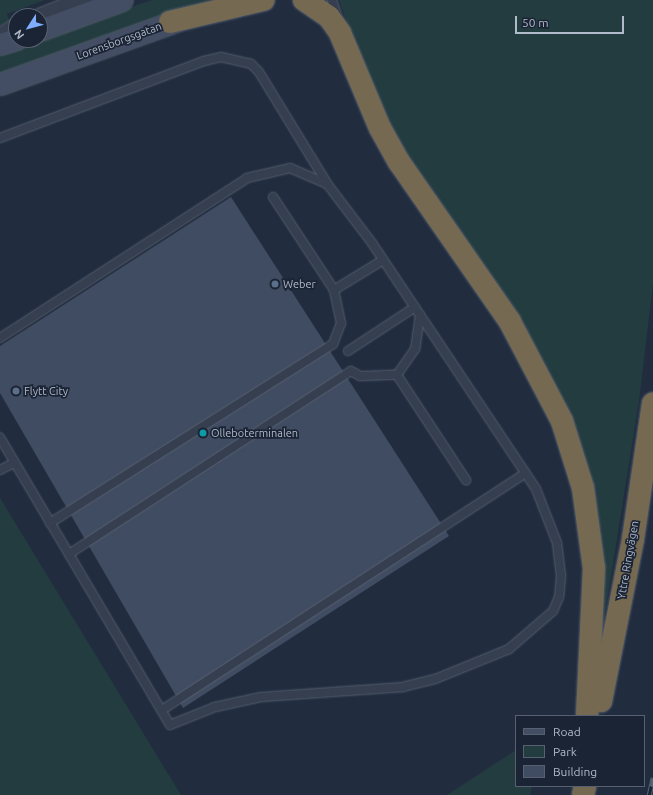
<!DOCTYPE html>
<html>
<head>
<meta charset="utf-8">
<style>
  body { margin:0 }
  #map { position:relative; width:653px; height:795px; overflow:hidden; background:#212d3f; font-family:Ubuntu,sans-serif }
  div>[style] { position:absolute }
  .green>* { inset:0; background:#233c40 }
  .building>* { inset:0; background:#404c62 }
  .roads { filter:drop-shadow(0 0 1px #535d6d) drop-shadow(0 0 1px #535d6d) }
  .service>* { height:8px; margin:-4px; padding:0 4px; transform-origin:4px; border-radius:4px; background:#353f4f }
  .minor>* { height:15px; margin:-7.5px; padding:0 7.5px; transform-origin:7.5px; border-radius:7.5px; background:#353f4f }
  .secondary>* { height:21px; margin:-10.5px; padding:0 10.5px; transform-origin:10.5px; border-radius:10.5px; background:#434d63 }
  .motorway>* { height:22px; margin:-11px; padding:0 11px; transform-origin:11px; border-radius:11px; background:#766951 }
  .rail>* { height:4.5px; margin-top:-2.25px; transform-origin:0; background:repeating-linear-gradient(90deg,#1a2434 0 9px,#576377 0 18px); box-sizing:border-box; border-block:1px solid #576377 }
  .dots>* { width:11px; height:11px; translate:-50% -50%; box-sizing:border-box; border:2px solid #1a2434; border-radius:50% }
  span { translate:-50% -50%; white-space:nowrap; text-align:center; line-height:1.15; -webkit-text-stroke:3.5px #1a2434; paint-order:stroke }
  .street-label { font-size:11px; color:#b1baca }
  .poi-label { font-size:11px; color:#b1baca }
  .left { translate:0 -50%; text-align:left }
  .legend { position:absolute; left:515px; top:715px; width:130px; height:72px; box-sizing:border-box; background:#1a2434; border:1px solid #566070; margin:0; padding:5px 7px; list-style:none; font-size:12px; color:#b1baca }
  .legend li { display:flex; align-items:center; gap:8px; height:20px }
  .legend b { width:20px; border:1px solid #566070 }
  .north { position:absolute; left:8px; top:8px; width:40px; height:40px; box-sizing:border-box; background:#1a2434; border:1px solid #566070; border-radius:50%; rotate:234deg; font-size:11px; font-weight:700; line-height:16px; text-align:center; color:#b1baca }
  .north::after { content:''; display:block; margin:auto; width:14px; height:18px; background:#81adff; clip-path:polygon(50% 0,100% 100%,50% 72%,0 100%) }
  .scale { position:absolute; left:515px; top:16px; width:109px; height:18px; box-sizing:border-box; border:2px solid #b1baca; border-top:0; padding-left:5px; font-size:12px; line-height:14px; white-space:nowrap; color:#b1baca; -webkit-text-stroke:3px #1a2434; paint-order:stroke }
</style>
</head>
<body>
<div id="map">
  <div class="green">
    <div style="clip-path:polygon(0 0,45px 0,7px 14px,9px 20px,0 26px)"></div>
    <div style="clip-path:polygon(152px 0,213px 0,0 75px,0 52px)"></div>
    <div style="clip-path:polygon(339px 0,653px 0,653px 283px,639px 401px,603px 626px,590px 480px,373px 95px)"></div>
    <div style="clip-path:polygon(0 498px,181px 795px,0 795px)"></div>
    <div style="clip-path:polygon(516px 750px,516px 786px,532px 786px,530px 795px,447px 795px)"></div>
  </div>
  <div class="building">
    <div style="clip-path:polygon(231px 197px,449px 536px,183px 708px,0 393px,0 346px)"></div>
  </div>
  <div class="roads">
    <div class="service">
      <div style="left:332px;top:0;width:19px;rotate:72deg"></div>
      <div style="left:0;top:138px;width:218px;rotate:-20.7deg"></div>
      <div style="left:204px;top:61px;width:17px;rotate:-13deg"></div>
      <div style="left:221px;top:57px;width:31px;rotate:13deg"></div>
      <div style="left:251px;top:64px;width:11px;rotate:45deg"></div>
      <div style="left:259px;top:72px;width:132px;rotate:58.6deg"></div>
      <div style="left:328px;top:185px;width:73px;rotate:52.8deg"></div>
      <div style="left:372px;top:243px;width:296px;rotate:56.3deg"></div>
      <div style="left:536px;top:489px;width:58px;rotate:68.7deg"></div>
      <div style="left:557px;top:543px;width:33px;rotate:83deg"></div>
      <div style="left:561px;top:576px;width:21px;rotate:95deg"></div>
      <div style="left:559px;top:597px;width:15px;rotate:113deg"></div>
      <div style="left:553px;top:611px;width:58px;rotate:139.2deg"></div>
      <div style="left:509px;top:649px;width:80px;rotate:157.9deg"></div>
      <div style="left:435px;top:679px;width:32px;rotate:166deg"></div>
      <div style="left:404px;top:687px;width:143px;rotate:176deg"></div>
      <div style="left:261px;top:697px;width:47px;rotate:167.7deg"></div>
      <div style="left:215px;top:707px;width:48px;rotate:158.2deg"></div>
      <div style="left:170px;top:725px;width:334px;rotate:-120.6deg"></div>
      <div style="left:273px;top:197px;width:111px;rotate:56.7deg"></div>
      <div style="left:334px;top:290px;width:57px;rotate:-31.5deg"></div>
      <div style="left:420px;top:315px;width:34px;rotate:98deg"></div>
      <div style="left:415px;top:349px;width:32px;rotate:125deg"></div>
      <div style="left:397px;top:375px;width:126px;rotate:56.7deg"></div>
      <div style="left:0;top:338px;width:294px;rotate:-32.9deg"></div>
      <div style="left:247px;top:178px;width:44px;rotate:-13.1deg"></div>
      <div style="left:290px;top:168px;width:40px;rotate:23.4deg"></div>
      <div style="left:348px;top:351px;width:80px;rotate:-33.3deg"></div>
      <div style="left:0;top:470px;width:16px;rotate:-27deg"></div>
      <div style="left:50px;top:523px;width:335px;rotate:-32.3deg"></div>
      <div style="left:333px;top:344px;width:22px;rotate:-69deg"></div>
      <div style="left:341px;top:323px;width:34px;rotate:-102deg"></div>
      <div style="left:69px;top:554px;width:336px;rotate:-33deg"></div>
      <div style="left:351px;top:371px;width:10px;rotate:29deg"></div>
      <div style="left:360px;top:376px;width:37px;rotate:-2deg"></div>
      <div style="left:162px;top:710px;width:434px;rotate:-33.1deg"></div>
    </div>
    <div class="minor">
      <div style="left:39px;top:16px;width:31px;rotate:-22deg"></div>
      <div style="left:68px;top:4px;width:33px;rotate:-7deg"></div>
      <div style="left:0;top:36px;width:19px;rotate:-35deg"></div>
    </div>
    <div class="secondary">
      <div style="left:40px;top:30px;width:87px;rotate:-20.1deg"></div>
      <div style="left:0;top:44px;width:17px;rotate:-17deg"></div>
      <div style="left:0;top:84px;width:199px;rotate:-19.7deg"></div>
    </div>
    <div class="motorway">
      <div style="left:304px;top:0;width:30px;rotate:34deg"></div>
      <div style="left:329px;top:17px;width:19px;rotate:55deg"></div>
      <div style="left:340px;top:33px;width:103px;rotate:67.2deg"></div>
      <div style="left:380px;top:128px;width:39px;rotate:61deg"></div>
      <div style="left:399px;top:162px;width:195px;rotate:55.2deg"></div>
      <div style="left:510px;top:322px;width:112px;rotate:62.3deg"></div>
      <div style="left:562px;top:421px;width:70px;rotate:72.6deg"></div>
      <div style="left:583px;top:488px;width:81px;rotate:82.2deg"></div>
      <div style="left:594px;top:568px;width:148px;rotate:92.7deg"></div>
      <div style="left:170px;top:22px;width:96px;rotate:-13.3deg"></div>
      <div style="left:601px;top:701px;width:165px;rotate:-78.8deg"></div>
      <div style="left:633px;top:539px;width:137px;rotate:-81.6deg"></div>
      <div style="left:583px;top:795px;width:9px;rotate:-77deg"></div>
    </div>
  </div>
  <div class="rail">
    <div style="left:649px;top:795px;width:18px;rotate:-77deg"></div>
  </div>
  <div class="dots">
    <div style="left:275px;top:284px;background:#5c6f8a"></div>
    <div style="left:16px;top:391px;background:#5c6f8a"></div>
    <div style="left:203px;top:433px;background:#0f9aa8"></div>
  </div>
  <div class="street-label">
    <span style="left:119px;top:41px;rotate:-20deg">Lorensborgsgatan</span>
    <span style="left:628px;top:560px;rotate:-80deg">Yttre Ringvägen</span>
  </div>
  <div class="poi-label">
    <span class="left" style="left:283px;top:284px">Weber</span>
    <span class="left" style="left:24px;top:391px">Flytt City</span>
    <span class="left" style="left:211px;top:433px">Olleboterminalen</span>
  </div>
  <ul class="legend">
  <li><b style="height:5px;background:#434d63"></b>Road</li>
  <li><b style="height:11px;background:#233c40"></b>Park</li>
  <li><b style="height:11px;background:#404c62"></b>Building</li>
  </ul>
  <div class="north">N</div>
  <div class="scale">50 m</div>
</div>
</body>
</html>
